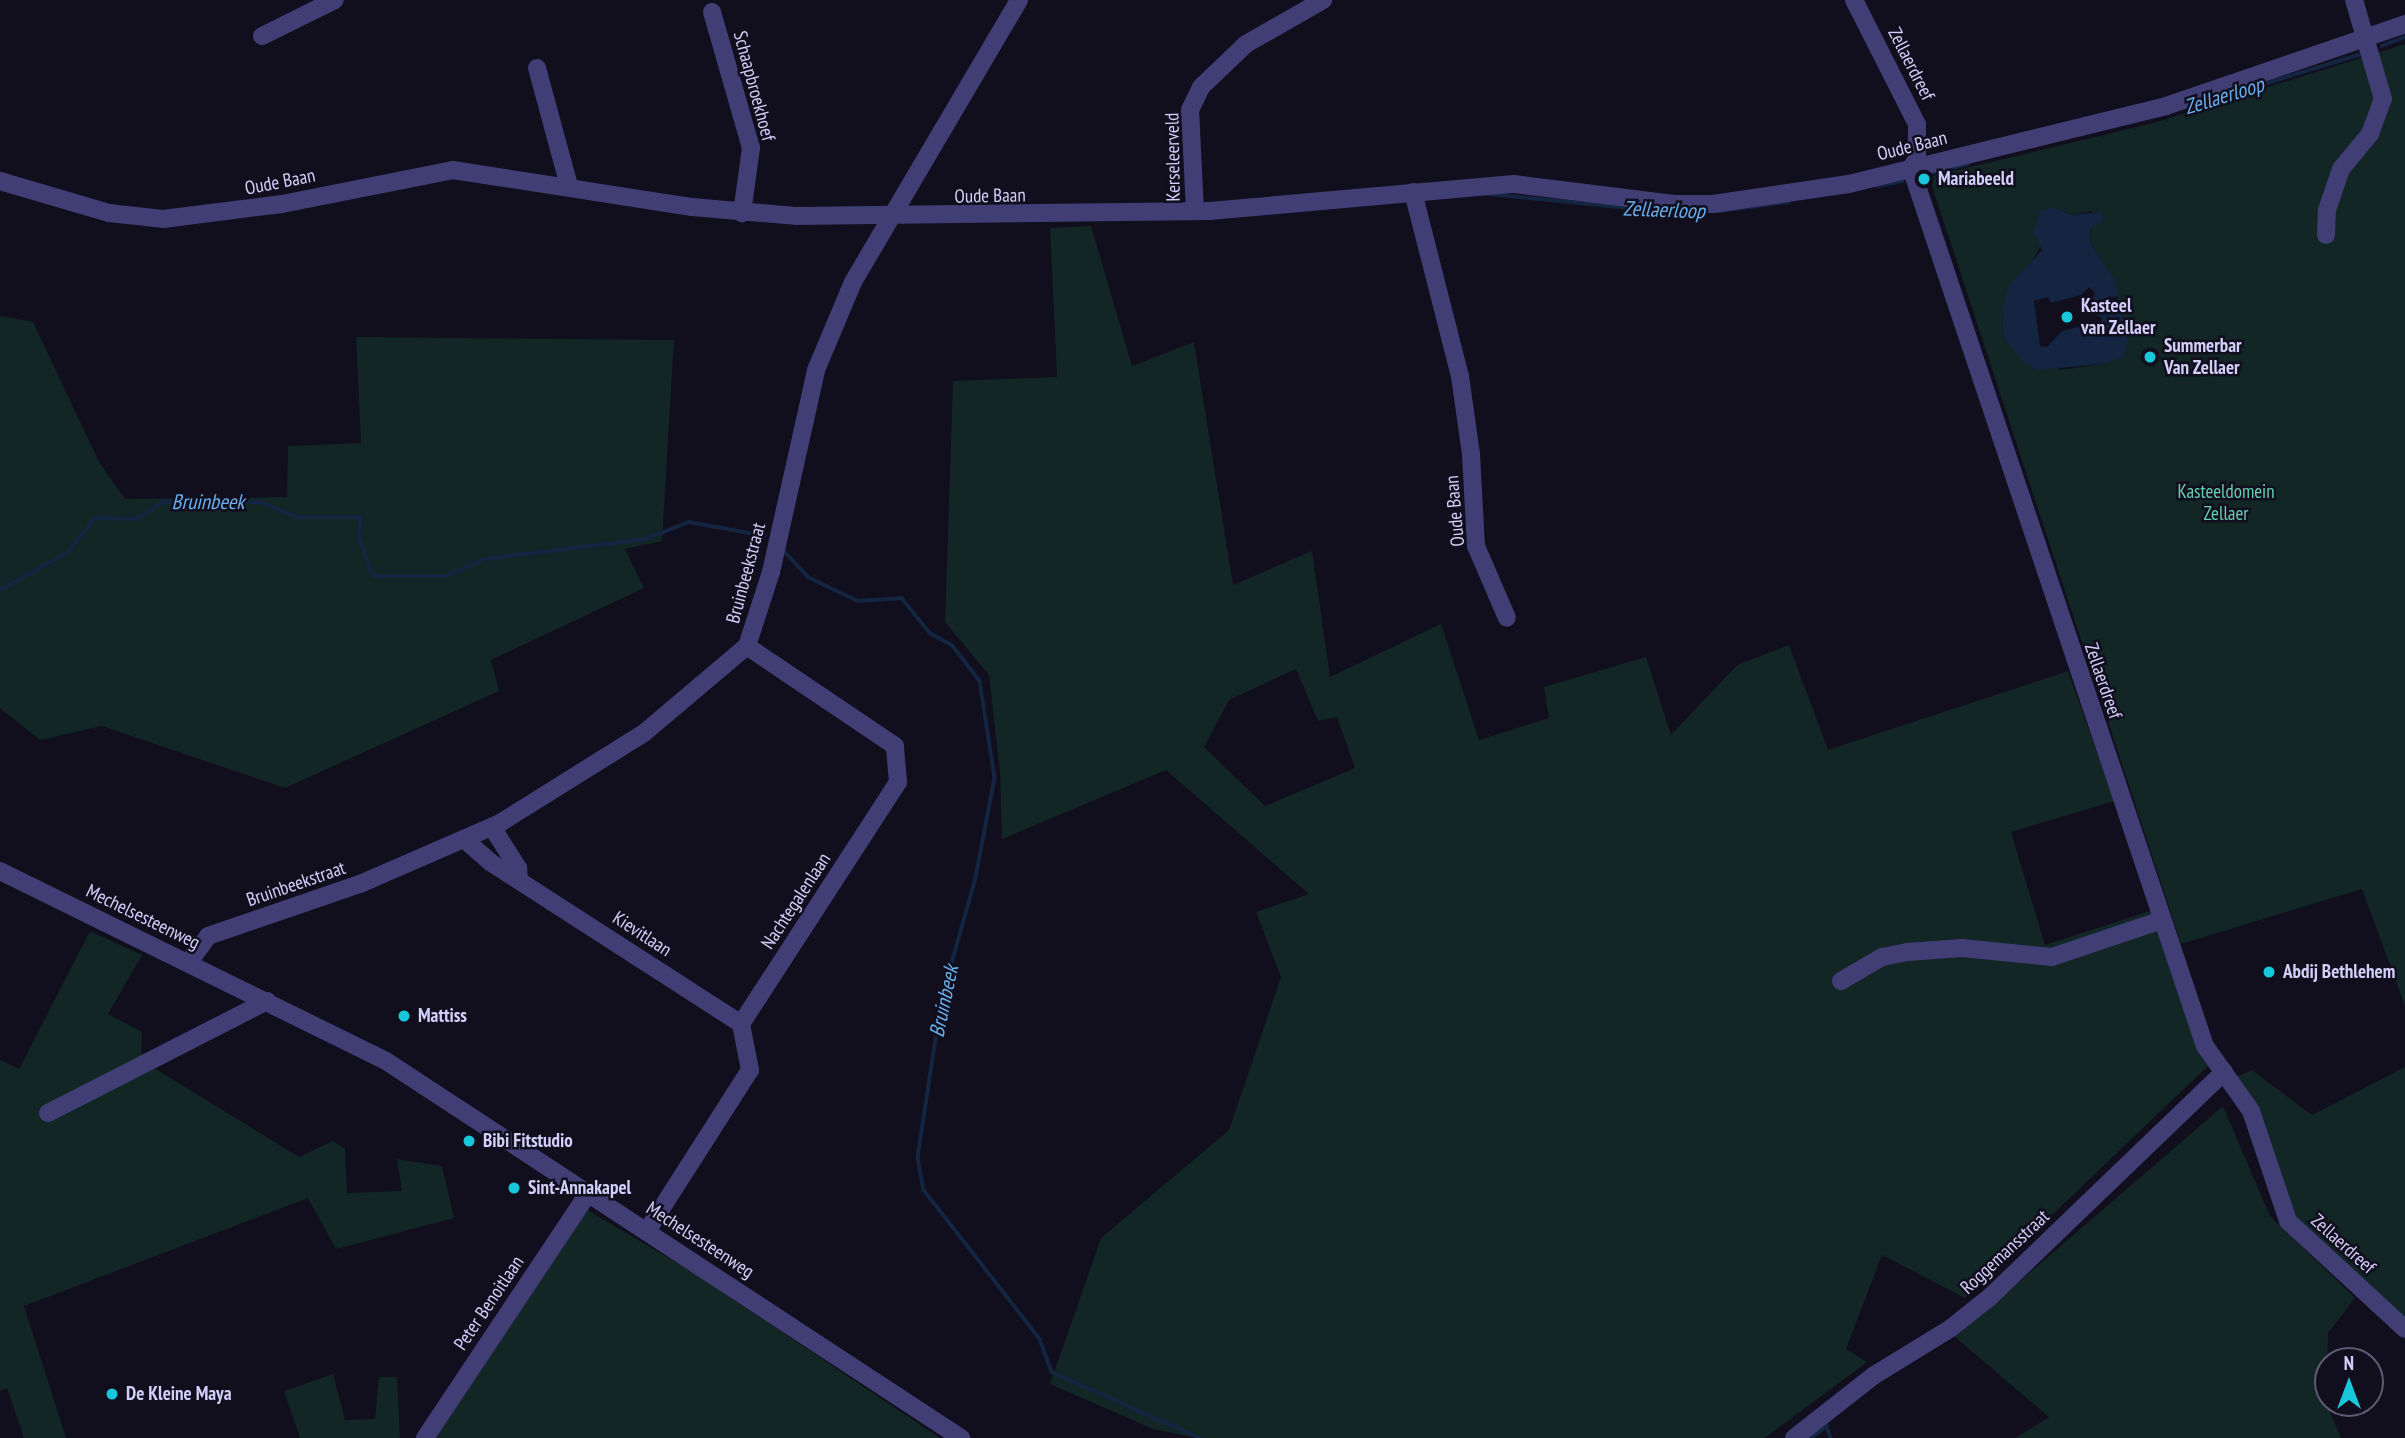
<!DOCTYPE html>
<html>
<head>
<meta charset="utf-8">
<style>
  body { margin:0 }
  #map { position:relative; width:2405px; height:1438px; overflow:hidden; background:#110e1d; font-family:"PT Sans Narrow",sans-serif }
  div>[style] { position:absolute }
  .green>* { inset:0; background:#122625 }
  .water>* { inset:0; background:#132541 }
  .pier>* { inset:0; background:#110e1d }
  .stream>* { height:3.5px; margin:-1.75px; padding:0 1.75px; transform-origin:1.75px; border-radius:1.75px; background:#132541 }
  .minor>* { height:18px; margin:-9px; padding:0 9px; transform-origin:9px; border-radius:9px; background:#413e76 }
  .dots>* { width:19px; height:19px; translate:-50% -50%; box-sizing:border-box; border:4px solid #110e1d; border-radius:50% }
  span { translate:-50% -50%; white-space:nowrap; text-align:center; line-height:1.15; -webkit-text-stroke:5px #110e1d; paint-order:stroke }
  .street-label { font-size:19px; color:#d4cffa }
  .poi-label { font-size:19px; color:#d4cffa; font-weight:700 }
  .left { translate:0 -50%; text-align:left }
  .park-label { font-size:19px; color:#64d0b6 }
  .water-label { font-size:21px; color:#69afee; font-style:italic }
  .north { position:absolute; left:2314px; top:1347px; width:70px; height:70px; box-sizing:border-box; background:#110e1d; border:2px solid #5f5b75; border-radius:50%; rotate:0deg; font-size:19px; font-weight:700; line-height:28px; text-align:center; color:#d4cffa }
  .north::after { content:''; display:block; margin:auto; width:24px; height:32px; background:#19c7db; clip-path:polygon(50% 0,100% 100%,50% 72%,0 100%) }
</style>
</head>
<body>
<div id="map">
  <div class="green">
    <div style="clip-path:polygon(evenodd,2405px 44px,2405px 1006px,2362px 889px,2181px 944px,1929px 177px,2157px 122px,2405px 44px,2063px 211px,2072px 215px,2092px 211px,2090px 243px,2115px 281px,2128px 341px,2102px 364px,2061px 370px,2003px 336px,2002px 308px,2063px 211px)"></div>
    <div style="clip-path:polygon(evenodd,1091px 226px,1132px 366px,1194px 342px,1233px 585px,1312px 551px,1330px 677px,1441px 624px,1479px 740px,1549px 718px,1544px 687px,1646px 657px,1671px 735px,1737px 665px,1789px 645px,1828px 750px,2068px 671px,2114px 801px,2011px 832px,2045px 945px,2153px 910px,2210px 1064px,1965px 1298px,1882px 1255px,1846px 1349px,1867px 1362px,1765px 1438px,1198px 1438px,1153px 1429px,1050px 1384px,1101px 1238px,1229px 1130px,1281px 977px,1256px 912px,1309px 894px,1166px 770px,1002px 839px,1000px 773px,989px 675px,945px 622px,953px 381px,1057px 377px,1050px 228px,1091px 226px,1296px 669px,1318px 721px,1337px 717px,1355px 768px,1265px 806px,1204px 747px,1229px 700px,1296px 669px)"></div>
    <div style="clip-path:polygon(0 316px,33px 322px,99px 462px,125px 499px,287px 497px,288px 446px,361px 443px,356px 337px,674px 340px,662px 541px,625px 549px,644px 588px,491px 660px,499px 691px,285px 788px,102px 726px,40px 740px,0 708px)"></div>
    <div style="clip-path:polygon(90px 931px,142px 955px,108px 1014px,142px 1032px,141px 1060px,299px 1157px,333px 1141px,345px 1149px,347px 1193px,402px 1191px,397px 1159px,442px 1166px,454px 1218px,336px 1249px,308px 1198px,24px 1306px,66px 1438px,24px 1438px,7px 1388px,0 1391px,0 1060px,19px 1069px)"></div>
    <div style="clip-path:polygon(2405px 1067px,2405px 1318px,2296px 1219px,2231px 1079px,2252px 1070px,2312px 1115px)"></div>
    <div style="clip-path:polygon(2223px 1106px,2270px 1216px,2355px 1298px,2328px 1333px,2326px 1403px,2341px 1438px,2016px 1438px,2049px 1417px,1955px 1337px)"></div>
    <div style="clip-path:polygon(584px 1208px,694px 1273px,940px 1438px,432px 1438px)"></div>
    <div style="clip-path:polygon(333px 1374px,345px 1420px,375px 1419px,379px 1377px,397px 1377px,400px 1438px,300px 1438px,284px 1391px)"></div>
  </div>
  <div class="water">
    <div style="clip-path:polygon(evenodd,2052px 207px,2072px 215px,2102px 212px,2104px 220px,2090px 230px,2090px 243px,2115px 280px,2128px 341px,2124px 357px,2102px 364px,2038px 370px,2022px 361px,2003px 336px,2002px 308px,2009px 285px,2042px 250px,2033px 232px,2041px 211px,2052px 207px,2089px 287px,2095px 293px,2091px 302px,2094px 314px,2102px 318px,2101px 326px,2089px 324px,2062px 331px,2047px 347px,2040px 346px,2034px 301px,2048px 297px,2051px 303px,2081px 295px,2089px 287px)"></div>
  </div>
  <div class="pier">
    <div style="clip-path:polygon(2117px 296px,2119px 304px,2095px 309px,2097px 302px)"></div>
  </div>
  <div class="stream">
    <div style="left:2382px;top:46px;width:25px;rotate:-21deg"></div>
    <div style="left:2186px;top:108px;width:183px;rotate:-17.1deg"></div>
    <div style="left:1923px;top:175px;width:46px;rotate:-13.7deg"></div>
    <div style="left:1878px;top:186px;width:25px;rotate:-11deg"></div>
    <div style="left:1489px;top:194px;width:181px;rotate:5.7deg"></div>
    <div style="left:1719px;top:211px;width:70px;rotate:-7.4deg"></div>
    <div style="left:785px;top:552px;width:34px;rotate:47deg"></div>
    <div style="left:808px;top:577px;width:55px;rotate:25.6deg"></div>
    <div style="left:858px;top:601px;width:44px;rotate:-3.9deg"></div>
    <div style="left:902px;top:598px;width:45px;rotate:51.3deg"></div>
    <div style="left:930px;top:633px;width:26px;rotate:29deg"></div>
    <div style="left:953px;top:646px;width:44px;rotate:52.4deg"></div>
    <div style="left:980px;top:681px;width:98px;rotate:81.2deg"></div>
    <div style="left:995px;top:778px;width:102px;rotate:100.8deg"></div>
    <div style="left:976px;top:878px;width:126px;rotate:105.7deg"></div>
    <div style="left:942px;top:999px;width:160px;rotate:98.6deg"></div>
    <div style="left:918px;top:1157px;width:34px;rotate:80deg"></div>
    <div style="left:924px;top:1190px;width:189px;rotate:52.1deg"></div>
    <div style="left:1040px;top:1339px;width:35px;rotate:70deg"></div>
    <div style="left:1052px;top:1372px;width:162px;rotate:24deg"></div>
    <div style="left:0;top:590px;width:77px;rotate:-28.9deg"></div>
    <div style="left:67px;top:553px;width:45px;rotate:-51.3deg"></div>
    <div style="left:95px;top:518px;width:42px;rotate:1.4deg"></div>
    <div style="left:137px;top:519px;width:30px;rotate:-34deg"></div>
    <div style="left:162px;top:502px;width:98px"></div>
    <div style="left:260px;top:502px;width:41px;rotate:21.5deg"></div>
    <div style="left:298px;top:517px;width:63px"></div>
    <div style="left:361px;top:517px;width:21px;rotate:93deg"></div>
    <div style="left:360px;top:538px;width:40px;rotate:71.1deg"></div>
    <div style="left:373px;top:576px;width:74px"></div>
    <div style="left:447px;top:576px;width:41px;rotate:-24.7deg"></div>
    <div style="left:484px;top:559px;width:163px;rotate:-7deg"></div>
    <div style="left:646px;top:539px;width:46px;rotate:-21.6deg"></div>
    <div style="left:689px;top:522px;width:77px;rotate:10.4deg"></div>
    <div style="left:1811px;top:1438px;width:20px;rotate:-37deg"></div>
    <div style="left:1827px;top:1426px;width:13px;rotate:72deg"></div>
  </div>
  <div class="minor">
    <div style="left:1854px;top:0;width:139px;rotate:63.1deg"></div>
    <div style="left:1917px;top:124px;width:35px;rotate:90deg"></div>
    <div style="left:1917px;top:159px;width:11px;rotate:124deg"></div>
    <div style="left:712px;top:12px;width:141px;rotate:74deg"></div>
    <div style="left:751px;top:148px;width:66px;rotate:97.9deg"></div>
    <div style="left:262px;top:36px;width:81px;rotate:-26.3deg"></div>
    <div style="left:537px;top:68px;width:122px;rotate:74.8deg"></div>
    <div style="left:1911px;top:168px;width:926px;rotate:71.49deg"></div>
    <div style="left:2205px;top:1046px;width:80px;rotate:54.7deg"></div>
    <div style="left:2251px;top:1111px;width:116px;rotate:71.4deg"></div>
    <div style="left:2288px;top:1221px;width:159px;rotate:42.7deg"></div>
    <div style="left:0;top:181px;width:114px;rotate:16.4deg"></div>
    <div style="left:109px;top:213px;width:54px;rotate:6.3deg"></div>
    <div style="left:163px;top:219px;width:120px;rotate:-7.2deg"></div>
    <div style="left:282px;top:204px;width:174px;rotate:-11.2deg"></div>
    <div style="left:453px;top:170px;width:242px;rotate:8.8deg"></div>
    <div style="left:692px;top:207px;width:104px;rotate:4.9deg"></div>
    <div style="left:796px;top:216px;width:414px;rotate:-0.7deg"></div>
    <div style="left:1210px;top:211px;width:305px;rotate:-5.1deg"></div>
    <div style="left:1514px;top:184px;width:161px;rotate:7.1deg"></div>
    <div style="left:1674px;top:204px;width:39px"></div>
    <div style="left:1713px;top:204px;width:137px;rotate:-8.4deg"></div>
    <div style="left:1849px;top:184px;width:326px;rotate:-13.8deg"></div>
    <div style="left:2166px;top:106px;width:253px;rotate:-18.9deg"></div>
    <div style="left:1413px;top:192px;width:190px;rotate:75.7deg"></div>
    <div style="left:1460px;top:376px;width:79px;rotate:82deg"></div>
    <div style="left:1471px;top:454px;width:92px;rotate:86.9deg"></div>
    <div style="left:1476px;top:546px;width:78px;rotate:66.7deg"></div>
    <div style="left:1195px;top:211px;width:101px;rotate:-92.8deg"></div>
    <div style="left:1190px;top:110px;width:25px;rotate:-64deg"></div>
    <div style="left:1201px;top:87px;width:62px;rotate:-43.7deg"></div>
    <div style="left:1246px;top:44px;width:89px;rotate:-29.7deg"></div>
    <div style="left:2326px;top:235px;width:25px;rotate:-88deg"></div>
    <div style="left:2327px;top:210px;width:43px;rotate:-71.1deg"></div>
    <div style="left:2341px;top:169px;width:45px;rotate:-50.4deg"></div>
    <div style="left:2370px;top:134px;width:37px;rotate:-70deg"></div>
    <div style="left:2383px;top:99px;width:103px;rotate:-106.3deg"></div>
    <div style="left:492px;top:827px;width:49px;rotate:57.6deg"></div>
    <div style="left:518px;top:868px;width:11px;rotate:85deg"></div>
    <div style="left:465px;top:840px;width:33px;rotate:41deg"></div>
    <div style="left:490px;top:862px;width:299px;rotate:32.8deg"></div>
    <div style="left:0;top:871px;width:430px;rotate:26.2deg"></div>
    <div style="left:386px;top:1061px;width:688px;rotate:33.25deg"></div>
    <div style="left:188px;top:963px;width:34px;rotate:-53deg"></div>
    <div style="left:208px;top:936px;width:161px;rotate:-18.9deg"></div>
    <div style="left:360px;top:884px;width:153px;rotate:-23.5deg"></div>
    <div style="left:500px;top:823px;width:170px;rotate:-32deg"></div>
    <div style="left:644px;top:733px;width:135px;rotate:-40.2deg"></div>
    <div style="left:747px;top:646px;width:78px;rotate:-72deg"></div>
    <div style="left:771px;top:572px;width:207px;rotate:-77.4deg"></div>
    <div style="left:816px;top:370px;width:95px;rotate:-67.2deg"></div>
    <div style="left:853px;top:282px;width:327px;rotate:-59.5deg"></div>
    <div style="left:1841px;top:981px;width:48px;rotate:-30.3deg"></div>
    <div style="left:1882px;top:957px;width:25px;rotate:-11deg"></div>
    <div style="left:1907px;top:952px;width:55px;rotate:-4.2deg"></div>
    <div style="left:1962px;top:948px;width:90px;rotate:5.7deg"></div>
    <div style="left:2052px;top:957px;width:116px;rotate:-18.6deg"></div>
    <div style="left:48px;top:1113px;width:246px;rotate:-27.1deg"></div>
    <div style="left:647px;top:1231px;width:191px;rotate:-57.4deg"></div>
    <div style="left:750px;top:1070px;width:47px;rotate:-101.1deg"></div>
    <div style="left:741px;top:1024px;width:288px;rotate:-57deg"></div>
    <div style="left:898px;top:782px;width:36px;rotate:-95deg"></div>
    <div style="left:895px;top:746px;width:179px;rotate:-146deg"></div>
    <div style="left:425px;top:1438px;width:296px;rotate:-56.3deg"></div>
    <div style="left:1794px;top:1438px;width:100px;rotate:-38.1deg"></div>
    <div style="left:1873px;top:1376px;width:92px;rotate:-31.6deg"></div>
    <div style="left:1951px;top:1328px;width:50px;rotate:-38.5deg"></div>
    <div style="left:1990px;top:1297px;width:325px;rotate:-43.9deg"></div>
  </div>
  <div class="dots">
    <div style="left:1924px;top:179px;background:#19c7db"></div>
    <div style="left:2067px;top:317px;background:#19c7db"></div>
    <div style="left:2150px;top:357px;background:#19c7db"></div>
    <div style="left:2269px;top:972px;background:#19c7db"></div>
    <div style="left:404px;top:1016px;background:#19c7db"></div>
    <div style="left:469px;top:1141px;background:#19c7db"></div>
    <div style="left:514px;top:1188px;background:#19c7db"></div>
    <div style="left:112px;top:1394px;background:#19c7db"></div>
  </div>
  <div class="street-label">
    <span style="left:1911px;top:64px;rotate:63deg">Zellaerdreef</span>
    <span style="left:754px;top:86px;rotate:75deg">Schaapbroekhoef</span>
    <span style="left:1912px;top:146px;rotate:-14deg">Oude Baan</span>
    <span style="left:1173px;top:157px;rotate:-91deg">Kerseleerveld</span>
    <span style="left:280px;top:182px;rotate:-11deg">Oude Baan</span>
    <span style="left:990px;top:196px;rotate:-1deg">Oude Baan</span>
    <span style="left:1455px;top:511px;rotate:-95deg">Oude Baan</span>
    <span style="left:746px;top:573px;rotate:-75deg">Bruinbeekstraat</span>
    <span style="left:2103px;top:681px;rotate:71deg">Zellaerdreef</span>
    <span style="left:296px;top:884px;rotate:-19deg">Bruinbeekstraat</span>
    <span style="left:796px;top:901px;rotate:-57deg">Nachtegalenlaan</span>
    <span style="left:143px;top:917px;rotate:26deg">Mechelsesteenweg</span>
    <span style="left:642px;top:934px;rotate:33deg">Kievitlaan</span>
    <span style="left:700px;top:1240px;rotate:33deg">Mechelsesteenweg</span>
    <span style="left:2343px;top:1244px;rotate:42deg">Zellaerdreef</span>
    <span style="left:2005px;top:1252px;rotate:-43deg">Roggemansstraat</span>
    <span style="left:489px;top:1303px;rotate:-56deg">Peter Benoitlaan</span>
  </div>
  <div class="poi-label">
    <span class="left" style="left:1938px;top:179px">Mariabeeld</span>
    <span class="left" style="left:2081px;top:317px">Kasteel<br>van Zellaer</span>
    <span class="left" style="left:2164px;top:357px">Summerbar<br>Van Zellaer</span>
    <span class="left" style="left:2283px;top:972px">Abdij Bethlehem</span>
    <span class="left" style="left:418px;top:1016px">Mattiss</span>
    <span class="left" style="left:483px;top:1141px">Bibi Fitstudio</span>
    <span class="left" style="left:528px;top:1188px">Sint-Annakapel</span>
    <span class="left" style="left:126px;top:1394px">De Kleine Maya</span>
  </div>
  <div class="park-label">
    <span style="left:2226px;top:503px">Kasteeldomein<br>Zellaer</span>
  </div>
  <div class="water-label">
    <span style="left:2224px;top:96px;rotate:-17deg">Zellaerloop</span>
    <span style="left:1664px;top:210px;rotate:2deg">Zellaerloop</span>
    <span style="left:208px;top:502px">Bruinbeek</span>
    <span style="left:944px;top:1001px;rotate:-78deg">Bruinbeek</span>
  </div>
  <div class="north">N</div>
</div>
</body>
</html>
